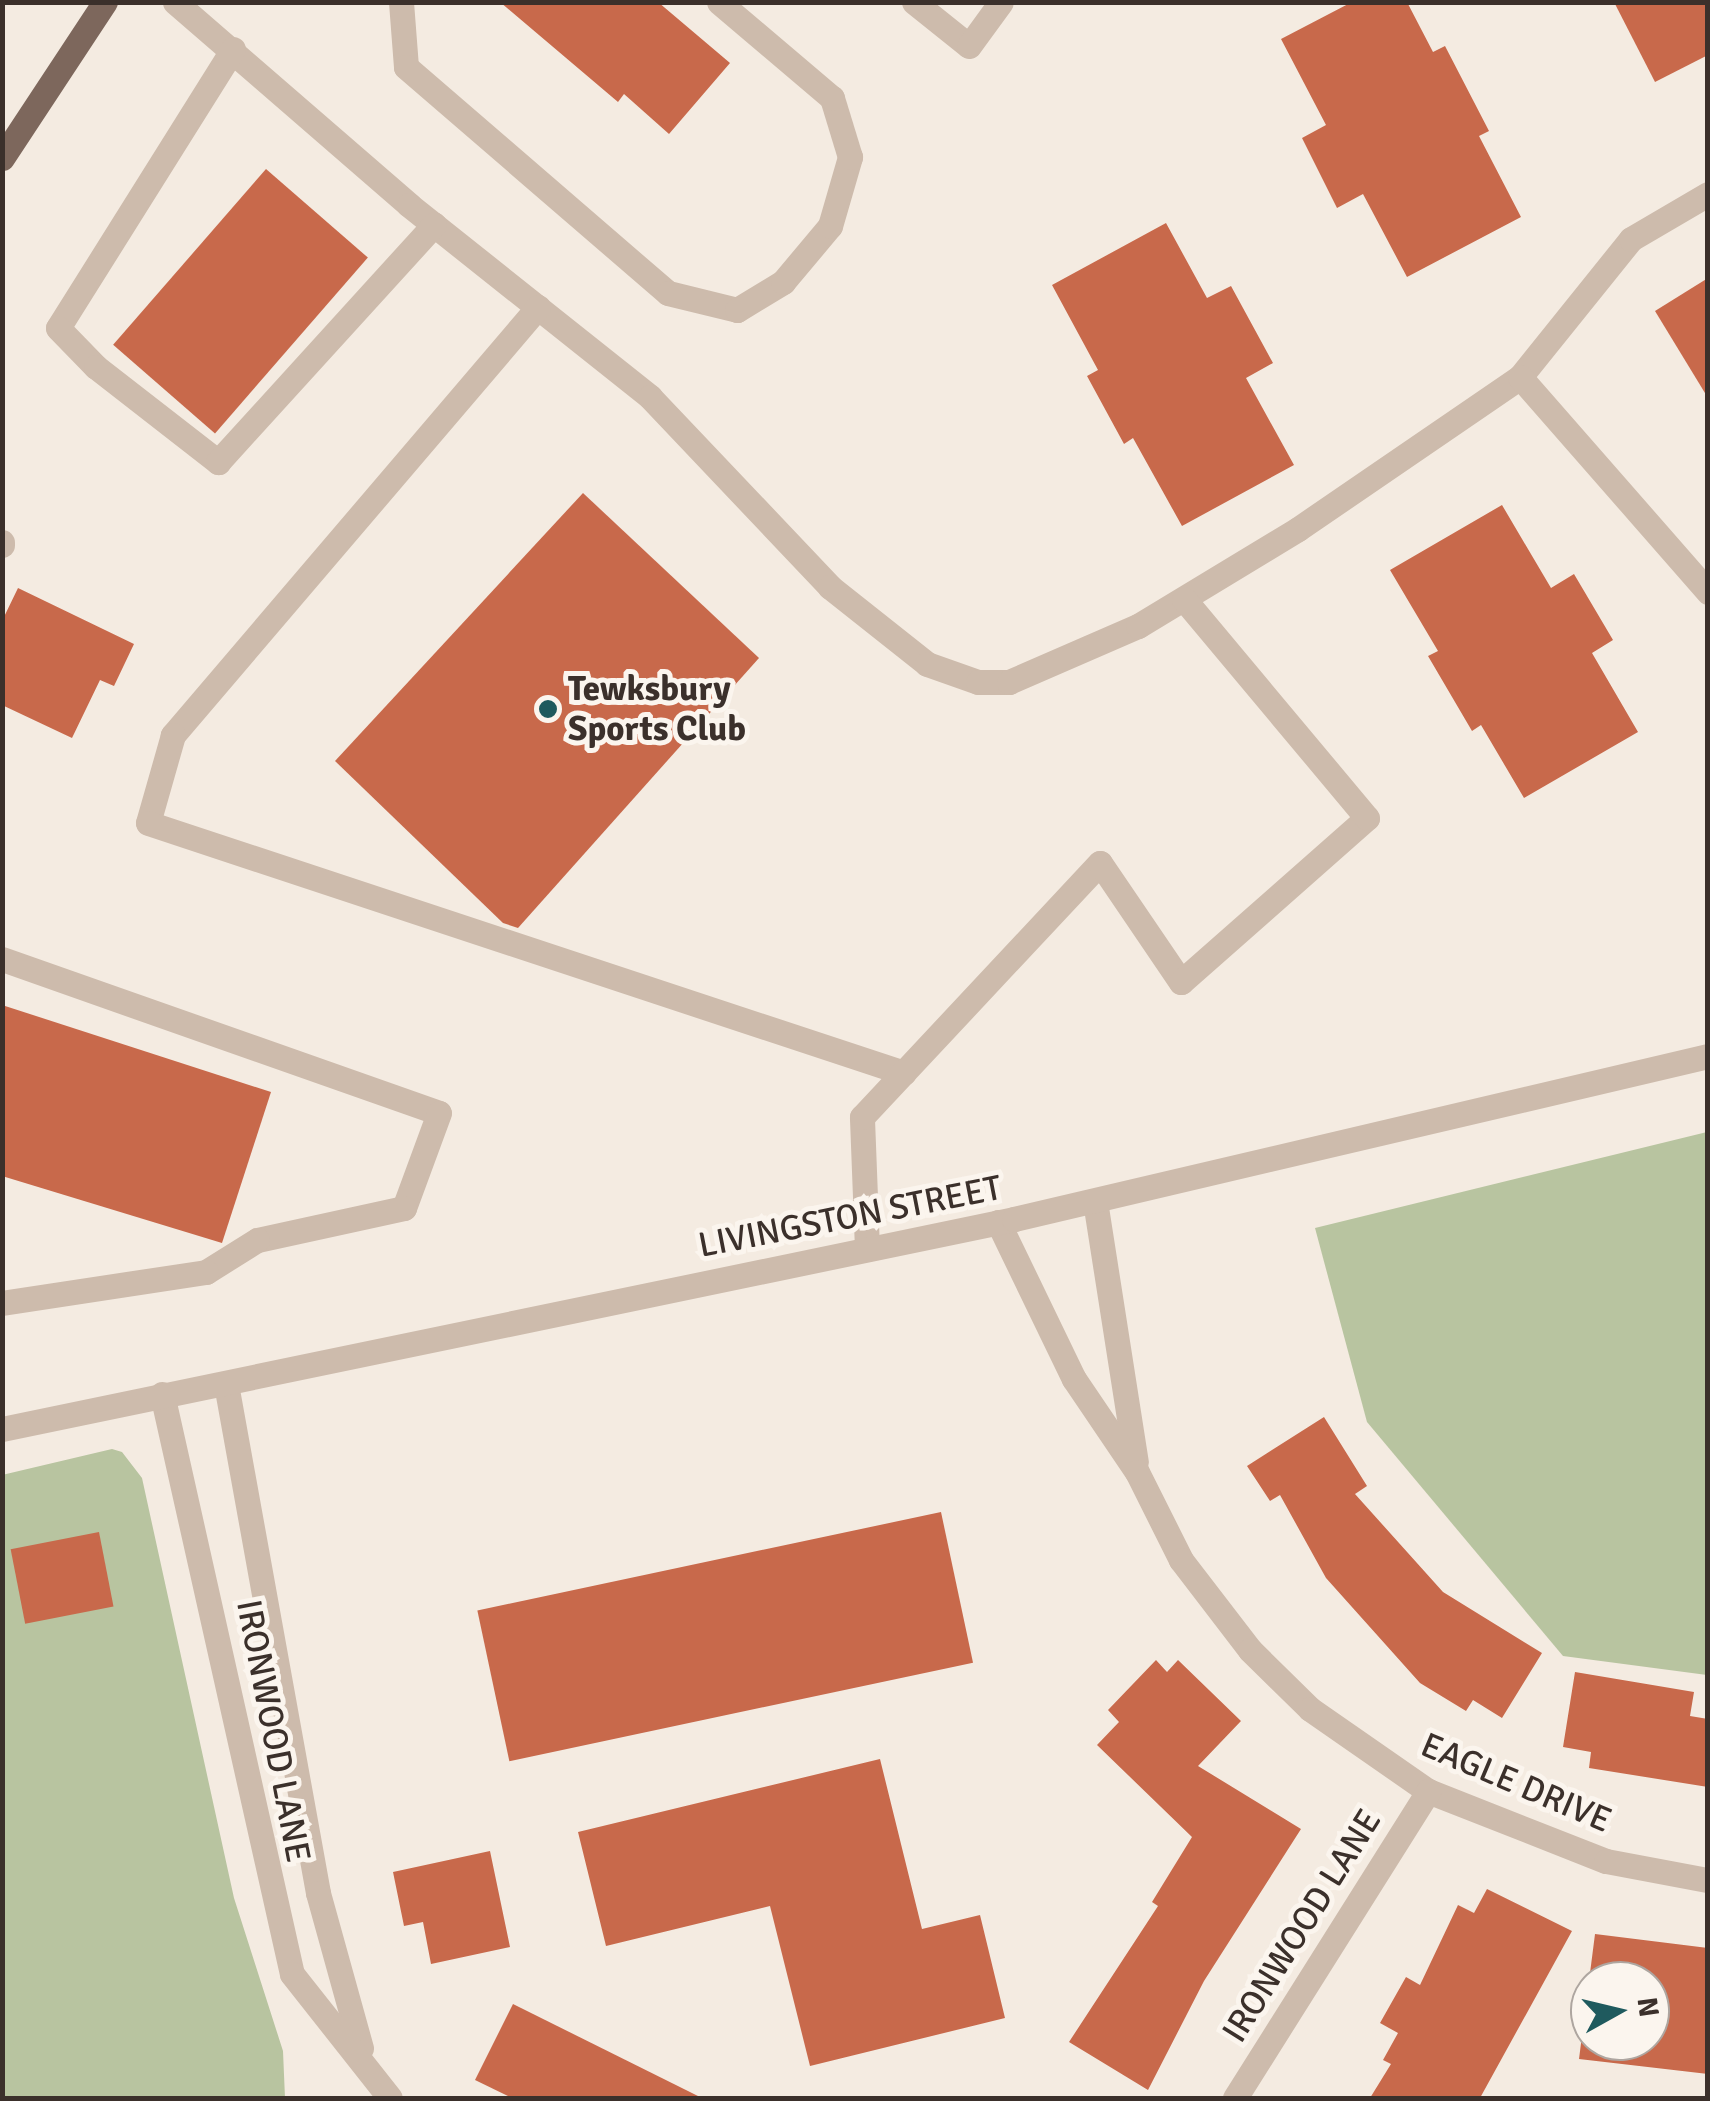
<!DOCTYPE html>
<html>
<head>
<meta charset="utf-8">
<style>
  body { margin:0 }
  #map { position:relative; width:1710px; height:2101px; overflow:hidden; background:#f4ebe1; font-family:Signika,sans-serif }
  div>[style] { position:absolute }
  .green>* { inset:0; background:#b8c4a0 }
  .building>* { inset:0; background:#c8694b; transform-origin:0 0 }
  .minor>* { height:25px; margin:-12.5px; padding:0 12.5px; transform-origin:12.5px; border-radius:12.5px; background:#cdbbac }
  .major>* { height:25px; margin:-12.5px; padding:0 12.5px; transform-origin:12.5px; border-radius:12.5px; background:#7d675c }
  .dots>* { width:28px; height:28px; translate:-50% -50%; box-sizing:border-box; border:5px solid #fbf5ee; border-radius:50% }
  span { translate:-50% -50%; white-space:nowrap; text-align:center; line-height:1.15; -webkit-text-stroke:10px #fbf5ee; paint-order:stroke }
  .poi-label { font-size:35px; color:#3b302b; font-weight:700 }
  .left { translate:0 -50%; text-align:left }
  .street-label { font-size:35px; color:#3b302b }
  .frame { position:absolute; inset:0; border:5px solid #3b302b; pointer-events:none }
  .north { position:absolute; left:1570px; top:1961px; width:100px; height:100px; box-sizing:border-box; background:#fbf5ee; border:2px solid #aea6a0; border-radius:50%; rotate:82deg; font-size:28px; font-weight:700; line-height:40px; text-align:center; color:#3b302b }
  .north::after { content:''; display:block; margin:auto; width:35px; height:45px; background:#1f5a5e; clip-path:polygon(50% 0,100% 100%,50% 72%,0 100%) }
</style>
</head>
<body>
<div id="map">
  <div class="green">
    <div style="clip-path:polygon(1707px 1132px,1707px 1675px,1563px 1656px,1367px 1422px,1315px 1228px)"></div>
    <div style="clip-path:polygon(112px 1449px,122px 1452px,142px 1478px,234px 1898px,283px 2051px,285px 2098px,3px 2098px,2px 1475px)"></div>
  </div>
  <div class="building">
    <div style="clip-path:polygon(500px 2px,658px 2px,730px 63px,669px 134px,624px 94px,618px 102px)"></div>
    <div style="clip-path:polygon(1352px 2px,1407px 2px,1433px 52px,1445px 46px,1489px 131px,1479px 136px,1521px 217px,1407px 277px,1363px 194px,1337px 208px,1302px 138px,1326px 125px,1281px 39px)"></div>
    <div style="clip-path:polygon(1614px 2px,1708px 2px,1708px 55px,1655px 82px)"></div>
    <div style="left:266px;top:169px;width:135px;height:233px;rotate:41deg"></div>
    <div style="clip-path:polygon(1166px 223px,1207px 298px,1231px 286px,1273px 363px,1246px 378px,1294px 465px,1182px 526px,1133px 438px,1124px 444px,1087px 376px,1098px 370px,1052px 285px)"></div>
    <div style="clip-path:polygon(1708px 278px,1708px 398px,1655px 311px)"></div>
    <div style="clip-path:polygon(583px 493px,759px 658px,518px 928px,503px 923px,335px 761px)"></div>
    <div style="clip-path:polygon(1502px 505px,1551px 588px,1574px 574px,1613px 640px,1592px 653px,1638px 732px,1524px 798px,1481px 725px,1472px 731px,1428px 656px,1438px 651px,1390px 570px)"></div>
    <div style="clip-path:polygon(18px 588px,134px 644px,114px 686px,100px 680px,72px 738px,2px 705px,2px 621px)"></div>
    <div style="clip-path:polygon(2px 1005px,271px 1092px,222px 1243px,2px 1176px)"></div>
    <div style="clip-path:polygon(1324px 1417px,1367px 1486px,1355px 1494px,1443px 1592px,1542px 1653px,1502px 1718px,1473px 1700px,1466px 1711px,1420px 1683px,1326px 1578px,1280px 1495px,1270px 1501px,1247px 1466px)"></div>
    <div style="left:941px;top:1512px;width:154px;height:474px;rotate:78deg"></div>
    <div style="left:99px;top:1532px;width:76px;height:90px;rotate:79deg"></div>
    <div style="clip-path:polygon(1156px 1660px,1167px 1672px,1178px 1660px,1241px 1721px,1198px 1766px,1301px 1829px,1204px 1981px,1148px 2090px,1069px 2042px,1158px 1906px,1152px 1902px,1192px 1837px,1097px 1745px,1119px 1722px,1108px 1710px)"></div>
    <div style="clip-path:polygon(1575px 1672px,1694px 1692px,1690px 1716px,1708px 1719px,1708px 1787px,1589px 1768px,1591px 1752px,1563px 1747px)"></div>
    <div style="clip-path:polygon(880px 1759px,922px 1929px,980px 1915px,1005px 2018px,810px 2066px,770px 1906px,606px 1946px,578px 1832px)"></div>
    <div style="clip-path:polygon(490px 1851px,510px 1947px,431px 1964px,423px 1922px,404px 1926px,393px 1872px)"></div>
    <div style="clip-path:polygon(1487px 1889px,1572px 1931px,1480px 2098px,1370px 2098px,1391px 2064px,1383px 2060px,1398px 2033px,1380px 2023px,1406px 1977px,1420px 1985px,1458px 1905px,1474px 1913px)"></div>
    <div style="clip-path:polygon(evenodd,1595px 1934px,1708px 1948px,1708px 2074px,1579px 2059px,1595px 1934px,1590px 1981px,1650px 1981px,1650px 2041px,1590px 2041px,1590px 1981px)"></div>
    <div style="clip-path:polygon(513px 2004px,702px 2098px,512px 2098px,475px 2080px)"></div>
  </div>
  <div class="minor">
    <div style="left:175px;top:2px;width:310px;rotate:40.9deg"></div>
    <div style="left:409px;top:205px;width:308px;rotate:38.5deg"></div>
    <div style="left:650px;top:397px;width:262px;rotate:46.5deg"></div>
    <div style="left:830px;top:587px;width:124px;rotate:38.4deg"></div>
    <div style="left:927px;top:664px;width:54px;rotate:19.4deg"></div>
    <div style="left:978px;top:682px;width:31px"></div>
    <div style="left:1009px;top:682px;width:141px;rotate:-23.5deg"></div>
    <div style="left:1138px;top:626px;width:187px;rotate:-31.2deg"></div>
    <div style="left:1298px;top:529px;width:269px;rotate:-34.4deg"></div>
    <div style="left:1520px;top:377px;width:177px;rotate:-51.2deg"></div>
    <div style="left:1631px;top:239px;width:89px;rotate:-30.3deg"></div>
    <div style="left:401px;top:2px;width:65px;rotate:85.6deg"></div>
    <div style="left:406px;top:67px;width:346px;rotate:40.8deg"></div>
    <div style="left:668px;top:293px;width:71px;rotate:13.8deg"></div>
    <div style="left:737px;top:310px;width:54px;rotate:-31.3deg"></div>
    <div style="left:783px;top:282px;width:73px;rotate:-50deg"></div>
    <div style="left:830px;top:226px;width:72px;rotate:-73.8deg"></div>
    <div style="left:850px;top:157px;width:62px;rotate:-107deg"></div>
    <div style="left:832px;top:98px;width:148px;rotate:-139.7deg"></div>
    <div style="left:914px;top:2px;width:70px;rotate:38.7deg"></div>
    <div style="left:969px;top:46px;width:54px;rotate:-54deg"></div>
    <div style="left:233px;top:49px;width:329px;rotate:122.1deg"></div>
    <div style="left:58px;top:328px;width:54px;rotate:45.7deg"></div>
    <div style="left:96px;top:367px;width:155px;rotate:37.9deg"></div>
    <div style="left:218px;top:462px;width:321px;rotate:-47.7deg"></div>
    <div style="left:538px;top:307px;width:563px;rotate:130.46deg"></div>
    <div style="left:173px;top:735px;width:91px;rotate:105.9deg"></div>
    <div style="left:148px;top:823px;width:796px;rotate:18.3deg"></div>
    <div style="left:1520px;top:377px;width:286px;rotate:48.8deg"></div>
    <div style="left:2px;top:542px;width:3px;rotate:90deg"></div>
    <div style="left:2px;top:959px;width:463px;rotate:19.4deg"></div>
    <div style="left:439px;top:1113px;width:101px;rotate:110.2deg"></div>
    <div style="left:404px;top:1208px;width:150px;rotate:167.7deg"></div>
    <div style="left:257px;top:1240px;width:60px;rotate:147.9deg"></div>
    <div style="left:206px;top:1272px;width:206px;rotate:171.4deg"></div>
    <div style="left:1095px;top:1201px;width:264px;rotate:81.1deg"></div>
    <div style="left:998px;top:1222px;width:174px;rotate:64.2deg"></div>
    <div style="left:1074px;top:1379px;width:112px;rotate:55.9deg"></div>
    <div style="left:1137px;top:1472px;width:98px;rotate:63.4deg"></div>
    <div style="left:1181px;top:1560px;width:113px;rotate:52.5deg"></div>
    <div style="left:1250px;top:1650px;width:84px;rotate:44.5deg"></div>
    <div style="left:1310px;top:1709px;width:144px;rotate:34.8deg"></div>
    <div style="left:1428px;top:1791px;width:191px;rotate:21.5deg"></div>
    <div style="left:1606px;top:1861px;width:104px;rotate:10.6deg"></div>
    <div style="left:867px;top:1249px;width:132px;rotate:-92.2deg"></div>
    <div style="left:862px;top:1117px;width:348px;rotate:-46.9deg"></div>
    <div style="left:1100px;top:863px;width:144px;rotate:55.8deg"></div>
    <div style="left:1181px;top:982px;width:248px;rotate:-41.4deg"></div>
    <div style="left:1367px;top:818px;width:285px;rotate:-129.9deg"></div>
    <div style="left:226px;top:1384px;width:517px;rotate:79.75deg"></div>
    <div style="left:318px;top:1893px;width:161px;rotate:74.5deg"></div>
    <div style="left:162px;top:1394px;width:594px;rotate:77.37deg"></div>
    <div style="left:292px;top:1974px;width:158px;rotate:51.7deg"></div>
    <div style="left:2px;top:1429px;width:1034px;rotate:-11.72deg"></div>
    <div style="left:1014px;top:1219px;width:713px;rotate:-13.22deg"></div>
    <div style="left:1235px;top:2098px;width:363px;rotate:-57.8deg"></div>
  </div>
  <div class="major">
    <div style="left:2px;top:158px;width:187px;rotate:-56.6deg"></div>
  </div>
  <div class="dots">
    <div style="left:548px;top:709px;background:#1f5a5e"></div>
  </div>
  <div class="poi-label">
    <span class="left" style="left:568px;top:709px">Tewksbury<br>Sports Club</span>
  </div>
  <div class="street-label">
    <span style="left:850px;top:1217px;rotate:-11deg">LIVINGSTON STREET</span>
    <span style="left:273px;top:1731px;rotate:79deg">IRONWOOD LANE</span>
    <span style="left:1516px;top:1783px;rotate:23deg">EAGLE DRIVE</span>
    <span style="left:1302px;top:1926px;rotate:-58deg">IRONWOOD LANE</span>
  </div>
  <div class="frame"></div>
  <div class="north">N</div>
</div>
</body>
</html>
